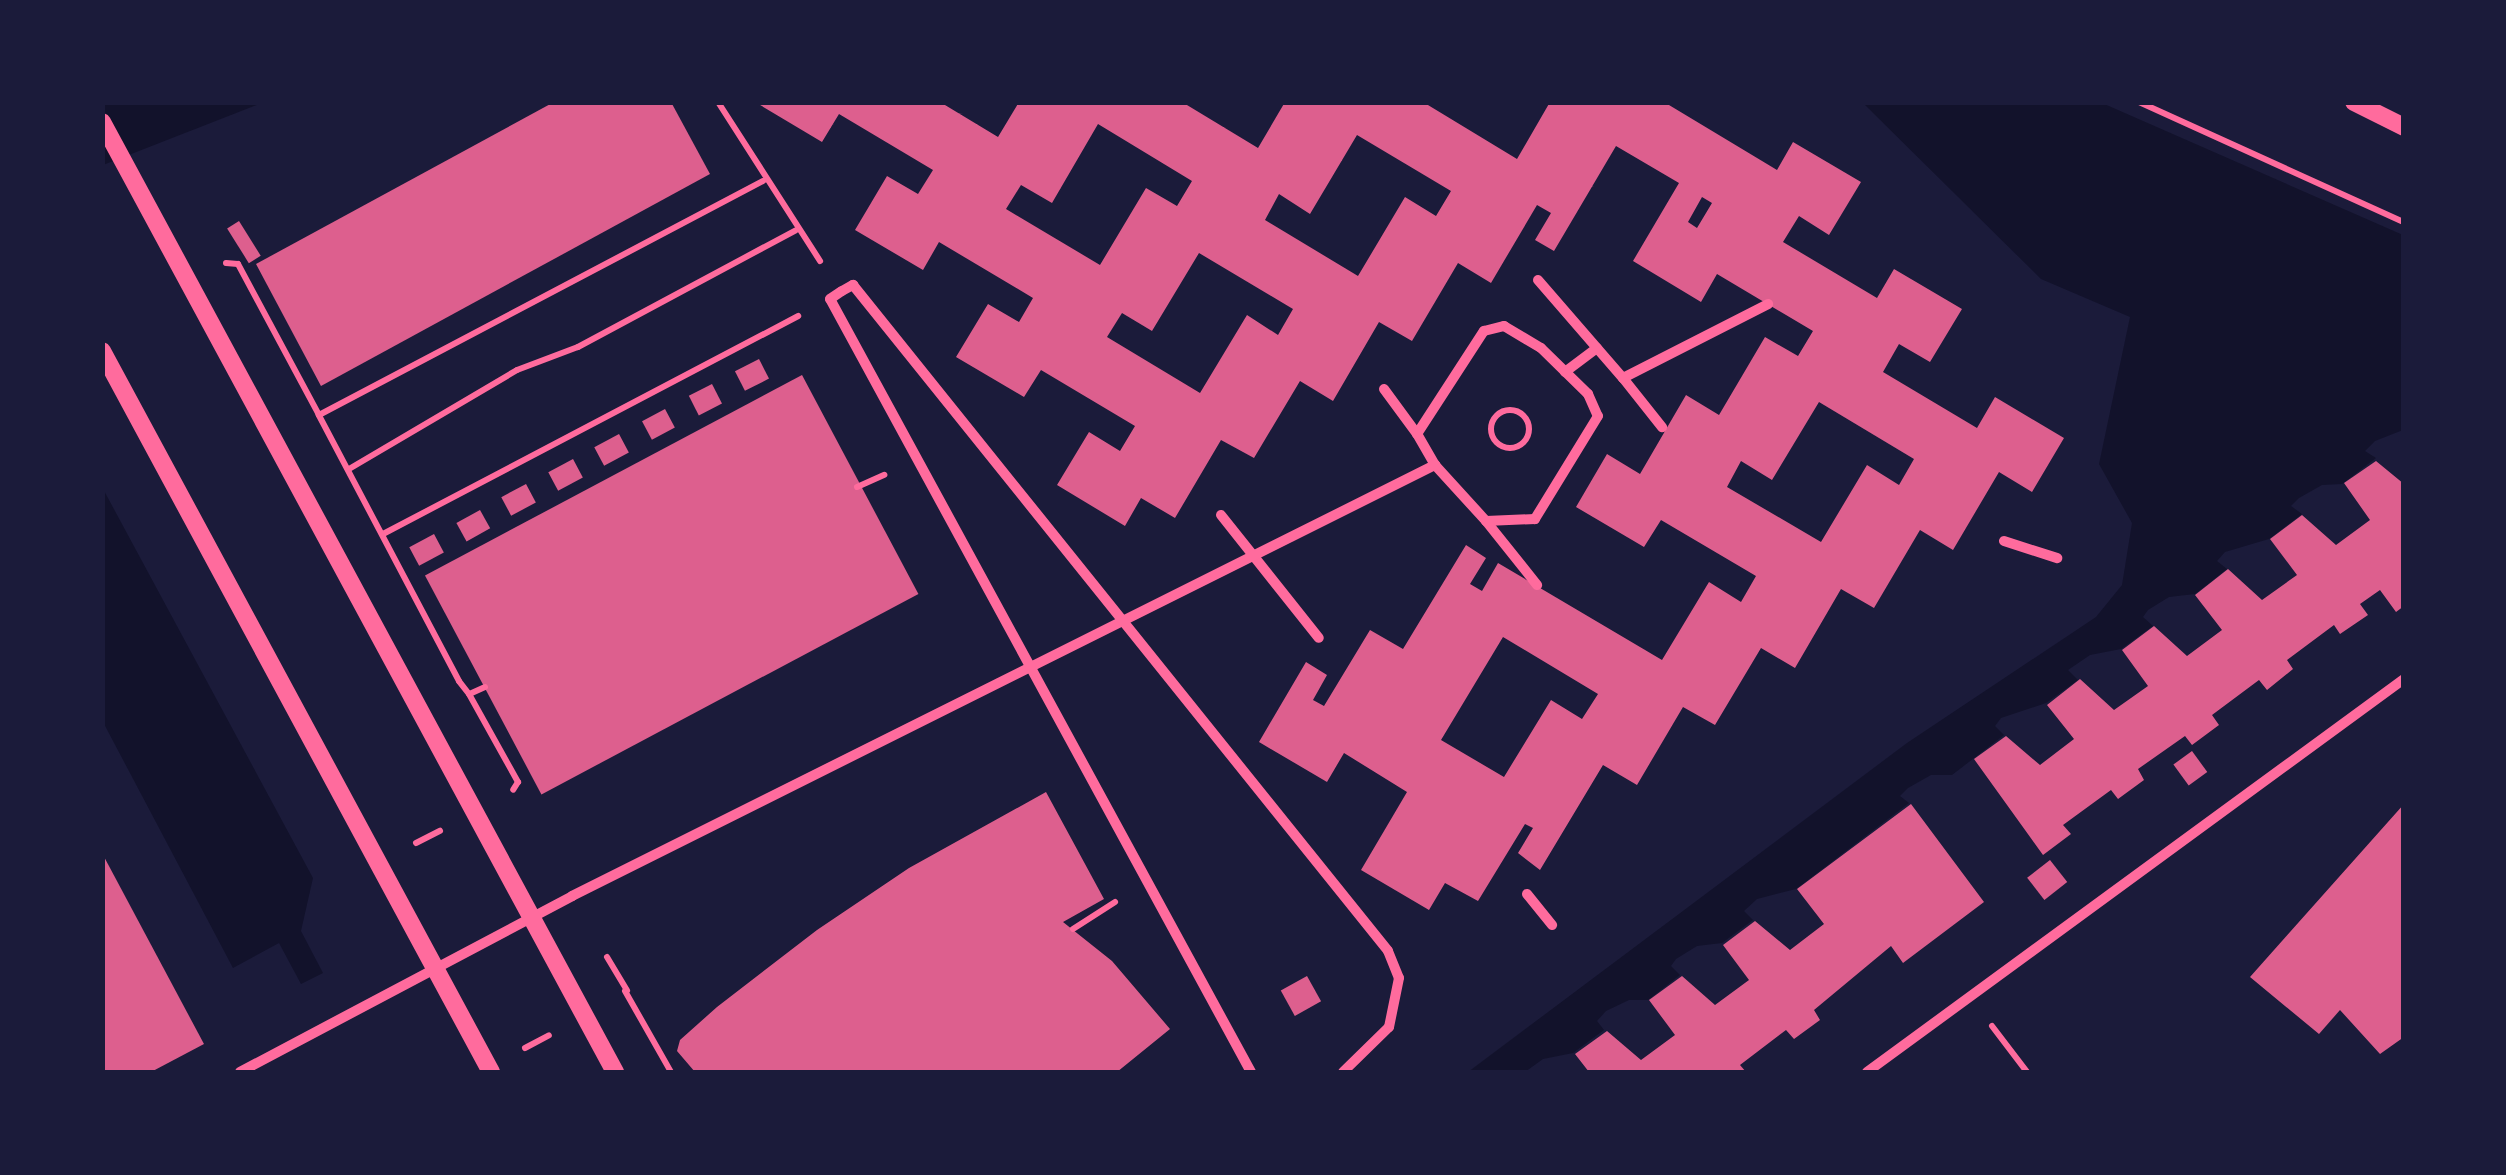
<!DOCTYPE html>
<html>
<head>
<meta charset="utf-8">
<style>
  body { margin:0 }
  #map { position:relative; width:2506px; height:1175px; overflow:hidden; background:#1b1b3a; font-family:"Varela Round",sans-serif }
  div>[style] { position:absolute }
  .water>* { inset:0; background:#12122b }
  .building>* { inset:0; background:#dd5f8e; transform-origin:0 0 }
  .path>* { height:6px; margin:-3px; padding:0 3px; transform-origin:3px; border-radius:3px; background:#ff6b9d }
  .path>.ring { margin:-3px; padding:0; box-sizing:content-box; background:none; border:6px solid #ff6b9d; border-radius:50% }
  .minor>* { height:10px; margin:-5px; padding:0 5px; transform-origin:5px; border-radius:5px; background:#ff6b9d }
  .tertiary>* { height:18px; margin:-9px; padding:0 9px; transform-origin:9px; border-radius:9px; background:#ff6b9d }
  span { translate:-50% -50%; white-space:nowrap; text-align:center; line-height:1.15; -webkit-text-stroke:8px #1b1b3a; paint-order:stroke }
  .frame { position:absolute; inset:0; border:105px solid #1b1b3a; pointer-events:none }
</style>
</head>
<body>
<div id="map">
  <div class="water">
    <div style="clip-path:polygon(103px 103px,262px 103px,103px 165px)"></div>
    <div style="clip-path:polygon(1863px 103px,2102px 103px,2403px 235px,2403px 430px,2375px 441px,2365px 451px,2376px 458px,2342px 484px,2322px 485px,2299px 498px,2291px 506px,2302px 514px,2269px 539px,2225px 552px,2217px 561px,2227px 569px,2195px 594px,2169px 597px,2148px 610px,2143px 617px,2153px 626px,2121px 649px,2090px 655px,2068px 670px,2078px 680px,2046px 703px,2001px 718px,1995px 726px,2004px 735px,1952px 775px,1931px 775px,1908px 788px,1900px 796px,1909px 803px,1796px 889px,1757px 899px,1744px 911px,1753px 920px,1722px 943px,1697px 946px,1676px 959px,1671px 966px,1680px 975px,1648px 1000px,1629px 1000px,1606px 1011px,1597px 1021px,1604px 1030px,1573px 1053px,1543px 1059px,1525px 1072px,1468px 1072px,1907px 743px,2096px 617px,2122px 585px,2132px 523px,2099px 464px,2130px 317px,2041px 279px)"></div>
    <div style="clip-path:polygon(102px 487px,313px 878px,301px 931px,323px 973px,301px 984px,279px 943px,233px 968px,103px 722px)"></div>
  </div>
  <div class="building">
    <div style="clip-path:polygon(554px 102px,671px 102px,710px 174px,321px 386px,256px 264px)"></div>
    <div style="clip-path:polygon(evenodd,755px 102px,940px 102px,998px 137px,1019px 102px,1182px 102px,1258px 148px,1285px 102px,1423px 102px,1517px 159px,1550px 102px,1664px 102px,1777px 170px,1793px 142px,1861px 182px,1829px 235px,1799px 216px,1783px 242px,1877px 298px,1894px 269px,1962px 309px,1930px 362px,1899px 344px,1883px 372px,1977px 428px,1995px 397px,2064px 438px,2032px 492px,1999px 472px,1953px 550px,1920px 530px,1874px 608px,1841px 589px,1795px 668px,1761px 648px,1715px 725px,1683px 707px,1637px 785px,1603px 765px,1540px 870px,1518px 853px,1533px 828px,1525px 824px,1478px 901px,1445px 883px,1429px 910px,1361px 870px,1407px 792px,1344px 753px,1327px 782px,1259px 742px,1306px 662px,1327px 675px,1313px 700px,1324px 706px,1370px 630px,1403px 649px,1466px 545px,1486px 558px,1470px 584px,1482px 591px,1498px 563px,1662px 660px,1709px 582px,1741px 602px,1756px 576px,1661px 520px,1644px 547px,1576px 507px,1607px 454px,1640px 474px,1686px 395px,1719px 415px,1765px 337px,1798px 356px,1813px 331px,1717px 274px,1701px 302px,1633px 261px,1679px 183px,1616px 146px,1554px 251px,1535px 240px,1551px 213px,1537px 205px,1491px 283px,1458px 263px,1412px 341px,1379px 322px,1333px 401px,1300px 381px,1254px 458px,1221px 440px,1175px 518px,1141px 498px,1125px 526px,1057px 485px,1089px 432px,1120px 451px,1135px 426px,1041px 370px,1024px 397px,956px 357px,988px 304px,1019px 322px,1033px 298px,939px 242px,923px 270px,855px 230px,887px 176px,918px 194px,933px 170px,839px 114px,822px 142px,755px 102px,1098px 124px,1192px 181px,1177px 206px,1146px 188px,1100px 265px,1006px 209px,1021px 185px,1052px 203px,1098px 124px,755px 102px,1357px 135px,1451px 191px,1436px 216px,1405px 197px,1358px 276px,1265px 220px,1279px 194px,1310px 214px,1357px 135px,755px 102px,1702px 197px,1712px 203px,1697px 228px,1688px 222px,1702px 197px,755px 102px,1199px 253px,1293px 309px,1278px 335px,1247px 315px,1200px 393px,1107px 337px,1122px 313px,1152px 331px,1199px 253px,755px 102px,1819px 402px,1914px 459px,1899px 485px,1867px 465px,1821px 542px,1727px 487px,1741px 461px,1772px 480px,1819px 402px,755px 102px,1503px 637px,1598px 694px,1582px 719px,1551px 700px,1504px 777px,1441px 740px,1503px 637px)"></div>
    <div style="left:239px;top:221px;width:41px;height:14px;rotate:58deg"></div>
    <div style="left:759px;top:359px;width:22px;height:27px;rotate:63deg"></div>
    <div style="left:802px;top:375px;width:248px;height:427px;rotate:62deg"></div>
    <div style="left:712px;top:384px;width:22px;height:26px;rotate:63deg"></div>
    <div style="left:665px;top:409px;width:21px;height:26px;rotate:62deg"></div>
    <div style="left:619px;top:434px;width:21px;height:28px;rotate:62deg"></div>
    <div style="left:573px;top:459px;width:21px;height:28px;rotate:62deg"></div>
    <div style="clip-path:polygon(2376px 461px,2404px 484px,2404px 606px,2396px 612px,2380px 590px,2360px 604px,2368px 615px,2340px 634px,2334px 625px,2287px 660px,2293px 669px,2267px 690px,2259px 680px,2212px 715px,2219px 725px,2192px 745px,2185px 736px,2138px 769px,2144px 780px,2118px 799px,2111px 790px,2063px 825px,2071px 834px,2043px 855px,1974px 759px,2006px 736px,2040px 765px,2074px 739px,2047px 705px,2080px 679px,2114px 710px,2148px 686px,2122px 650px,2154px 626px,2187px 656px,2222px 630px,2195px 595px,2228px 569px,2262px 600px,2297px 575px,2270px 539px,2302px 515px,2336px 545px,2370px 520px,2344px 483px)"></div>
    <div style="left:526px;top:484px;width:21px;height:28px;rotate:62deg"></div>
    <div style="left:480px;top:510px;width:21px;height:27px;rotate:61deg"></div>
    <div style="left:434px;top:534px;width:21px;height:28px;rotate:62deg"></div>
    <div style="left:2192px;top:751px;width:26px;height:23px;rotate:54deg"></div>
    <div style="clip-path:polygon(1046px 792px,1104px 899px,1063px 922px,1112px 961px,1170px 1029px,1117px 1072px,695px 1072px,677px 1051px,680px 1040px,717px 1007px,817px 930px,909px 868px)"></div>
    <div style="clip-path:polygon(1911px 804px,1984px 902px,1903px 963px,1891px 946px,1814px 1010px,1820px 1020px,1794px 1039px,1786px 1030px,1740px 1065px,1746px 1072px,1589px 1072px,1575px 1054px,1607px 1031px,1641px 1060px,1675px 1035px,1649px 1000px,1682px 976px,1715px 1005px,1749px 980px,1723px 945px,1755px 921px,1790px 950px,1824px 924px,1797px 889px)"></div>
    <div style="clip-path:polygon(2404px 804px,2404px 1037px,2380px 1054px,2340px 1010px,2319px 1034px,2250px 977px)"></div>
    <div style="clip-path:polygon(102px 853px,204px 1044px,151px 1072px,102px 1072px)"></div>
    <div style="left:2050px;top:860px;width:28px;height:29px;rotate:52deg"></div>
    <div style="left:1307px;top:976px;width:29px;height:30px;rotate:61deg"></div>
  </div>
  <div class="path">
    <div style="left:718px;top:102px;width:189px;rotate:57.3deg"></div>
    <div style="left:2139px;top:102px;width:291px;rotate:24.4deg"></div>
    <div style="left:226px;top:263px;width:12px;rotate:5deg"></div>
    <div style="left:238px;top:264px;width:171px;rotate:61.8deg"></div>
    <div class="ring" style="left:1491px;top:410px;width:32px;height:32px"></div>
    <div style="left:349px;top:469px;width:195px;rotate:-30.5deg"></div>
    <div style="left:517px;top:370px;width:65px;rotate:-20.7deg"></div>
    <div style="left:578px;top:347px;width:247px;rotate:-28.2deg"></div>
    <div style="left:857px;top:487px;width:30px;rotate:-24deg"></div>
    <div style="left:383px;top:534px;width:469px;rotate:-27.7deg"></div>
    <div style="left:485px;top:687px;width:17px;rotate:156deg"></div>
    <div style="left:469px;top:694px;width:16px;rotate:-128deg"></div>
    <div style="left:459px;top:681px;width:301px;rotate:-117.8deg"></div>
    <div style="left:319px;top:415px;width:502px;rotate:-27.79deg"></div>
    <div style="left:469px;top:694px;width:101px;rotate:60.9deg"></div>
    <div style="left:518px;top:782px;width:9px;rotate:122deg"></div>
    <div style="left:416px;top:843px;width:27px;rotate:-27deg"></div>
    <div style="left:1073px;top:929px;width:50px;rotate:-32.7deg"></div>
    <div style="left:607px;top:957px;width:39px;rotate:59deg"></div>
    <div style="left:625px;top:991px;width:93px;rotate:60.4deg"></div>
    <div style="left:1992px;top:1026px;width:58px;rotate:52.7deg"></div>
    <div style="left:525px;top:1048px;width:27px;rotate:-28deg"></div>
  </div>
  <div class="minor">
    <div style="left:1538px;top:280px;width:130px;rotate:49.1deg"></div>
    <div style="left:1623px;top:378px;width:163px;rotate:-27deg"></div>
    <div style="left:1504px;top:326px;width:43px;rotate:30.7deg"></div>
    <div style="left:1541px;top:348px;width:66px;rotate:44.4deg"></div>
    <div style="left:1588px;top:394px;width:24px;rotate:66deg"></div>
    <div style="left:1598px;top:416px;width:121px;rotate:121.5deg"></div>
    <div style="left:1535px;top:519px;width:49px;rotate:177.7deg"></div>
    <div style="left:1486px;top:521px;width:76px;rotate:-132.3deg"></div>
    <div style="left:1435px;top:465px;width:36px;rotate:-120deg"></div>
    <div style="left:1417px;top:434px;width:123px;rotate:-57deg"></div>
    <div style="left:1484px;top:331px;width:21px;rotate:-14deg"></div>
    <div style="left:1565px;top:372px;width:40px;rotate:-37deg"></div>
    <div style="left:1623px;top:378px;width:63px;rotate:51.5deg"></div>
    <div style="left:1384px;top:389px;width:56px;rotate:53.7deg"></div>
    <div style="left:1221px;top:515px;width:157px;rotate:51.5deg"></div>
    <div style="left:1486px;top:521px;width:82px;rotate:51.4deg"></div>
    <div style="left:2004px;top:541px;width:56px;rotate:17.8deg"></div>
    <div style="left:1527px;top:894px;width:40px;rotate:51deg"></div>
    <div style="left:240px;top:1072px;width:376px;rotate:-27.9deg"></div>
    <div style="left:572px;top:896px;width:965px;rotate:-26.54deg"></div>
    <div style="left:1251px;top:1072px;width:880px;rotate:-118.57deg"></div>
    <div style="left:830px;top:299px;width:14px;rotate:-34deg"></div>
    <div style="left:842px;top:291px;width:13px;rotate:-29deg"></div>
    <div style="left:853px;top:285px;width:854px;rotate:51.22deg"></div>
    <div style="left:1388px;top:951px;width:29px;rotate:68deg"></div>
    <div style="left:1399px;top:978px;width:50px;rotate:101.5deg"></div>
    <div style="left:1389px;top:1027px;width:64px;rotate:135.6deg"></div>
    <div style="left:1867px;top:1072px;width:665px;rotate:-36.2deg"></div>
  </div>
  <div class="tertiary">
    <div style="left:2354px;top:102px;width:56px;rotate:26.6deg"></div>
    <div style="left:102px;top:122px;width:1080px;rotate:61.63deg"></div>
    <div style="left:102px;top:351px;width:819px;rotate:61.65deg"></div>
  </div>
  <div class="frame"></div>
</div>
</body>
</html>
